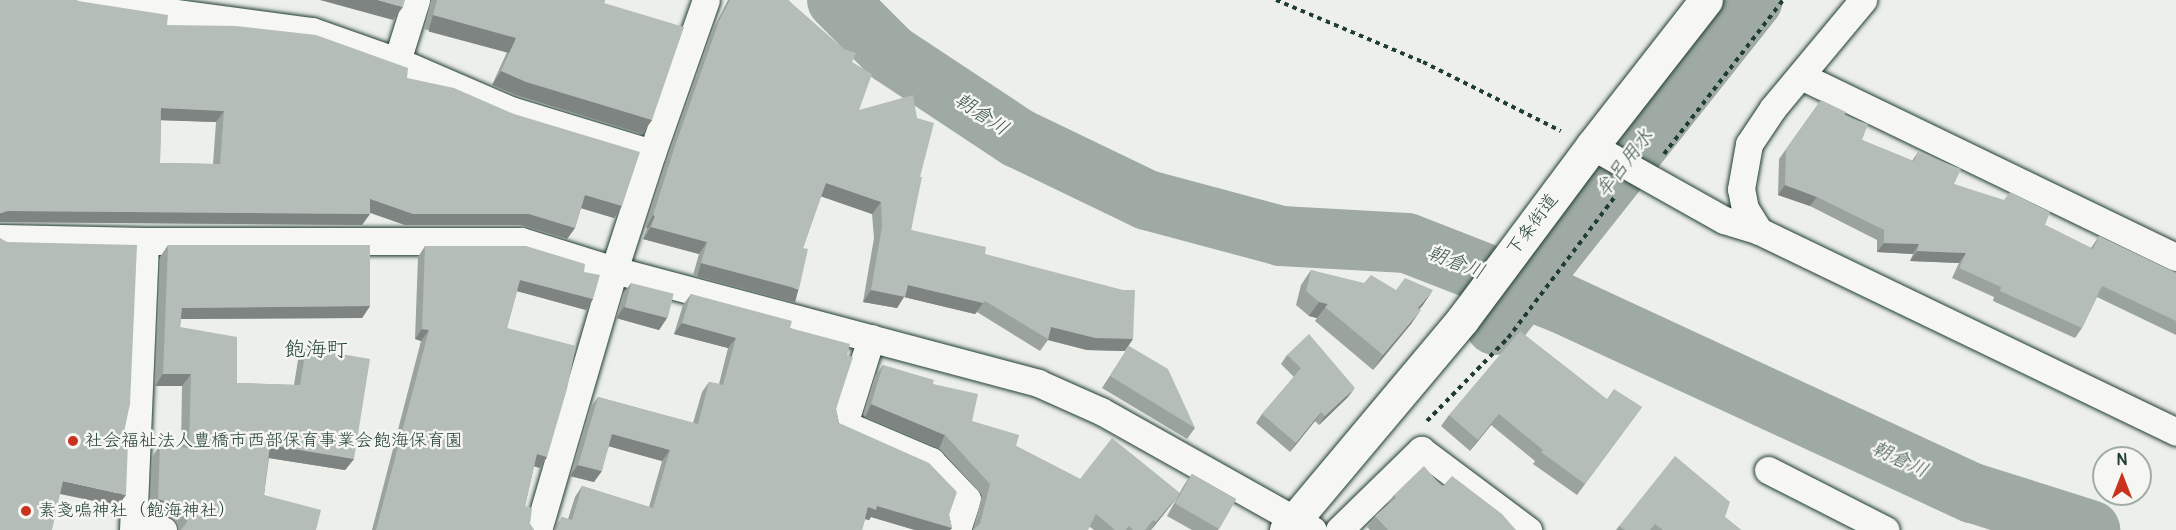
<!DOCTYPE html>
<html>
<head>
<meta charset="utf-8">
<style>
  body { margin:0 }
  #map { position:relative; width:2176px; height:530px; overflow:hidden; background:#edefea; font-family:Pangolin,"Klee One",sans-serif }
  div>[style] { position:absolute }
  .river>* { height:60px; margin:-30px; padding:0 30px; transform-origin:30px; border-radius:30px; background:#9faaa4 }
  .path>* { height:4px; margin-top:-2px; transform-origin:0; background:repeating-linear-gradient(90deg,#1f3d34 0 4.5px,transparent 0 9px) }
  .roads { filter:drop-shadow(0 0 2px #1f3d34) drop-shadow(0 0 2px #1f3d34) }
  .street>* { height:27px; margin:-13.5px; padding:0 13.5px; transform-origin:13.5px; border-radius:13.5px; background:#f6f6f2 }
  .primary>* { height:33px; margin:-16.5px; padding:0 16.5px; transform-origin:16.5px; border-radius:16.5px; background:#f6f6f2 }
  .wall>* { inset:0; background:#9ba39e }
  .shaded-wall>* { inset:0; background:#7e8481; transform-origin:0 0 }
  .building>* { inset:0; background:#b4bdb8; transform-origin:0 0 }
  .dots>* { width:16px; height:16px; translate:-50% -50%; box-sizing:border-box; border:3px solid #f6f6f2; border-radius:50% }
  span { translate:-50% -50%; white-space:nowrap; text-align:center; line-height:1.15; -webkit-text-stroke:5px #f6f6f2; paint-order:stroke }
  .street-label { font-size:18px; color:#1f3d34 }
  .poi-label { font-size:18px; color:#1f3d34 }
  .left { translate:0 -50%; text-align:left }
  .water-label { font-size:20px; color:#3f5850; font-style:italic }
  .quarter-label { font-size:21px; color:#1f3d34 }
  .north { position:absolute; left:2092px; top:446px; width:60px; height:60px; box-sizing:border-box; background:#f6f6f2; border:2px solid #a0aca6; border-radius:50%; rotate:0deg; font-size:16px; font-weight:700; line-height:24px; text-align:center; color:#1f3d34 }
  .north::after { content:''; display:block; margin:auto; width:21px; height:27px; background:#c8321e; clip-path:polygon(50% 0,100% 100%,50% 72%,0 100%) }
</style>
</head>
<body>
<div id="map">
  <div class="river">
    <div style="left:837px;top:0;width:76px;rotate:45deg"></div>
    <div style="left:891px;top:54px;width:152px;rotate:33.5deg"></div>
    <div style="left:1018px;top:138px;width:143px;rotate:25.7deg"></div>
    <div style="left:1147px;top:200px;width:139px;rotate:15deg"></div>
    <div style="left:1281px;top:236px;width:126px;rotate:3.2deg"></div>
    <div style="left:1407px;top:243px;width:165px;rotate:21.3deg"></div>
    <div style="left:1561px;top:303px;width:454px;rotate:24.8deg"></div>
    <div style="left:1973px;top:493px;width:123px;rotate:17.5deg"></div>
    <div style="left:1495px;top:325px;width:415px;rotate:-51.6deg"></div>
  </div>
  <div class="path">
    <div style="left:1276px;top:0;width:160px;rotate:22.9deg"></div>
    <div style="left:1423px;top:62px;width:154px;rotate:26.6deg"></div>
    <div style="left:1664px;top:154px;width:195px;rotate:-52.3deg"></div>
    <div style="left:1427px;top:421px;width:116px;rotate:-45.7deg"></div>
    <div style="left:1508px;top:338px;width:179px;rotate:-52.9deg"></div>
  </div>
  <div class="roads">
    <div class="street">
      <div style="left:79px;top:0;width:235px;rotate:7.6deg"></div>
      <div style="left:312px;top:31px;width:90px;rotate:19.4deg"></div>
      <div style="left:397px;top:61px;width:124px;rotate:23.3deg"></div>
      <div style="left:511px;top:110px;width:147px;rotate:17deg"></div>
      <div style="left:397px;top:61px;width:64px;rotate:-72.7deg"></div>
      <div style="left:1801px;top:76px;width:416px;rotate:25.8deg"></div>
      <div style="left:1592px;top:146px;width:151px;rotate:29.3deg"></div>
      <div style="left:1724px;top:220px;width:37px;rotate:17deg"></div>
      <div style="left:1759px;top:231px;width:463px;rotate:25.7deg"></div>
      <div style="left:1759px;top:231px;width:26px;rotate:-122deg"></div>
      <div style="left:1745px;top:209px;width:20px;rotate:-101deg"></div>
      <div style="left:1741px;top:189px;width:46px;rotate:-79.9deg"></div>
      <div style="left:1749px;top:144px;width:43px;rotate:-56.3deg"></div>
      <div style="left:1773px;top:108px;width:141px;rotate:-50.2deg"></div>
      <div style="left:0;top:238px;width:145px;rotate:1.2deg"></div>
      <div style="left:145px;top:241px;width:376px"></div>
      <div style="left:521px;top:241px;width:97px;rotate:17.3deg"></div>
      <div style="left:614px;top:270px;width:439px;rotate:14.9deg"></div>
      <div style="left:1038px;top:383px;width:69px;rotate:24deg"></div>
      <div style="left:1101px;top:411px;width:243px;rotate:29.3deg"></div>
      <div style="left:871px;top:338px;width:90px;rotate:107.4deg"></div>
      <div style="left:844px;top:424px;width:95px;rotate:23deg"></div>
      <div style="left:931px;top:461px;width:52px;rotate:46.5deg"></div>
      <div style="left:967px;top:499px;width:33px;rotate:108deg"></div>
      <div style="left:1768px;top:470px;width:132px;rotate:27deg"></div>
      <div style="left:135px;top:523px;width:29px;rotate:14deg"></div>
      <div style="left:133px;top:530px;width:289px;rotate:-87.6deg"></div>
      <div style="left:538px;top:530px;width:271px;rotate:-73.7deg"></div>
      <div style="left:614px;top:270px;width:123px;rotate:-72deg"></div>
      <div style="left:652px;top:153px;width:162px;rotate:-70.6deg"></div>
      <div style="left:1339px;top:530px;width:115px;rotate:-44.3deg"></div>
      <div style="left:1421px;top:450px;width:134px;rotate:36.8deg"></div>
    </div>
    <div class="primary">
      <div style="left:1286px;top:530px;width:275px;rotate:-50deg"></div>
      <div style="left:1463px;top:319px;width:216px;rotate:-53.3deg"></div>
      <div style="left:1592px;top:146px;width:185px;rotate:-52deg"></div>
    </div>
  </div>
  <div class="wall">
    <div style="clip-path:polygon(431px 0,605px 0,604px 3px,652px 120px,642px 134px,516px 95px,492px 85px,507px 52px,424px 29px)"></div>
    <div style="clip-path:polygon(728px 0,788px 0,852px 62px,859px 110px,920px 177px,911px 230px,985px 254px,1125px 351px,1087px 350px,1048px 340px,1040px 351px,977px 312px,975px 314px,904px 297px,897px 308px,863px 302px,874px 238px,872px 214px,821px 196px,803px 248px,791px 301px,693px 275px,699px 254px,643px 239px,647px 228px,645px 227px,667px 158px,711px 33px)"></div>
    <div style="clip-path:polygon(evenodd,78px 1px,167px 25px,407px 78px,622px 206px,614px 218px,581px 208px,575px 228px,567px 239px,521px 225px,405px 225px,370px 213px,362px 225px,0 222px,78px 1px,161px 120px,216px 122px,213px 164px,160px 163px,161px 120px)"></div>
    <div style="clip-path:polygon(1821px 100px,1862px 140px,1912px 161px,1918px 152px,1954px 184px,2045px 225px,2091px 248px,2099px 236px,2176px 273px,2176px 335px,2097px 297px,2082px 328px,2075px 338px,1993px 301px,1994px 297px,1952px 278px,1959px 263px,1910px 261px,1913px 254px,1877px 252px,1877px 240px,1810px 206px,1778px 195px,1779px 159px)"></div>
    <div style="clip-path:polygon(168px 245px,370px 306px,362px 318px,181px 319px,180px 327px,237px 383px,294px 385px,298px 360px,306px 348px,354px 459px,345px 470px,269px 458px,264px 495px,316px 530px,178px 530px,178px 525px,173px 518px,150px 510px,152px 457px,160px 445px,181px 447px,182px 386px,155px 386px,160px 257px)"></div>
    <div style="clip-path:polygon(425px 246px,584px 272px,593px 299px,586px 310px,517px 291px,507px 328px,547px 457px,540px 468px,534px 466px,525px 506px,530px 524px,534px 530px,372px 530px,421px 341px,415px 339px,418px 257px)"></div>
    <div style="clip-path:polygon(1311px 270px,1423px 305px,1419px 309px,1411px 324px,1373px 370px,1315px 321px,1317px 318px,1309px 316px,1296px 305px,1301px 285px)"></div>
    <div style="clip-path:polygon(631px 283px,667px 318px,659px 330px,616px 318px,623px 294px)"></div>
    <div style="clip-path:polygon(691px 294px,790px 328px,847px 355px,836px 409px,839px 423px,949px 515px,952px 528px,950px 530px,915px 530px,871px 517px,869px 520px,865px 519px,862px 530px,554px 530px,562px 517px,568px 519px,575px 497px,582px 486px,649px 507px,662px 461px,609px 446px,594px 482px,570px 476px,590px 408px,598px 397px,693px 423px,702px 392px,709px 382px,719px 384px,728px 348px,674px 334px,683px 305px)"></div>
    <div style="clip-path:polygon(1129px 346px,1195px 428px,1187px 439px,1102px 388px)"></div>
    <div style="clip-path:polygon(1287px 355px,1348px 397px,1319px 425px,1315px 421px,1290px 452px,1256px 423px,1262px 414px,1294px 377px,1281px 364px)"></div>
    <div style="clip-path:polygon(883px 365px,933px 384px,972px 421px,1016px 446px,1080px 479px,1180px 493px,1151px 530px,1094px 530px,1090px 527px,973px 530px,982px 495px,938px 447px,863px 415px,875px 376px)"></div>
    <div style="clip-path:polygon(1607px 399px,1642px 407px,1577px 495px,1533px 464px,1535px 461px,1491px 425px,1470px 451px,1441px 426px,1449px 415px)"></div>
    <div style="clip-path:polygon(1192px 474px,1236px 499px,1218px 530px,1192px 530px,1167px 516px,1184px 485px)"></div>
    <div style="clip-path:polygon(1442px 487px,1516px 530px,1370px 530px,1367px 527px,1375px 516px,1386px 506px,1394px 495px)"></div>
    <div style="clip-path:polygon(1725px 517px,1741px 530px,1616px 530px,1619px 526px)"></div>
  </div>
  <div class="shaded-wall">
    <div style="clip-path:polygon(320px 0,378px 0,403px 7px,393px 20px)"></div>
    <div style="left:433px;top:15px;width:86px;height:17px;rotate:15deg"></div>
    <div style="clip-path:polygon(501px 71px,652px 120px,642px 134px,516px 95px,492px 85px)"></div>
    <div style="clip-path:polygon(161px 108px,224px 111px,216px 122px,153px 120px)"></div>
    <div style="clip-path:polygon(826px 183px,881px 202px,872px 214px,817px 195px)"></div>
    <div style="clip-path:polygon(1785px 185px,1817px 197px,1810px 206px,1778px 195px)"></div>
    <div style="clip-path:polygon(585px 195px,622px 206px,614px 218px,577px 207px)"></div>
    <div style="clip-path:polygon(370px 199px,529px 214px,575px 228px,567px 239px,521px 225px,405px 225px,363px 210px)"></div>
    <div style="clip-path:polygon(8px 211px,370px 214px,362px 225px,0 222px,0 213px)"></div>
    <div style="left:653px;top:215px;width:2px;height:14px;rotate:27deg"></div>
    <div style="clip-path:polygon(651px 227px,707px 242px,699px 254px,643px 239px)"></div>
    <div style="clip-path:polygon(1884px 243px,1919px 244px,1913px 254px,1877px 252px)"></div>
    <div style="clip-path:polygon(1917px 251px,1966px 253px,1959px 263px,1910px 261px)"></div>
    <div style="left:701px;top:263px;width:101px;height:14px;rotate:15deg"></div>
    <div style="clip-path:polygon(520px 280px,593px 299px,586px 310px,513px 290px)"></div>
    <div style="clip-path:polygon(908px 285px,983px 303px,975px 314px,904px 297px,897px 308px,863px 302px,871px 290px)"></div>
    <div style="clip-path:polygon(1433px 290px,1423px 305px,1408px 322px,1418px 308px)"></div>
    <div style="clip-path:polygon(1319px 302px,1328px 304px,1317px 318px,1309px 316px)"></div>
    <div style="clip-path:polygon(370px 306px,362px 318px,174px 319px,182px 308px)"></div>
    <div style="clip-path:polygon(624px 307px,667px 318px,659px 330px,616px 318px)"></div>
    <div style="clip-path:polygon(1421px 310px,1411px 324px,1373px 370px,1383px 355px)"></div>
    <div style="clip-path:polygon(682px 323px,736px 338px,728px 348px,674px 334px)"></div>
    <div style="clip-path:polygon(1051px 327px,1133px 339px,1125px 351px,1087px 350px,1048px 340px)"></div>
    <div style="clip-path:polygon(422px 329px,429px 330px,421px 341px,415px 339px)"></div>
    <div style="clip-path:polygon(163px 374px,191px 374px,182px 386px,155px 386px)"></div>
    <div style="clip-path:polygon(1355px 388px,1348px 397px,1319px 425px,1325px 416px)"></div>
    <div style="left:871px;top:404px;width:80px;height:14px;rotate:23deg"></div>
    <div style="clip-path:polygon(1321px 412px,1315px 421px,1290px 452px,1296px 443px)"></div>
    <div style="clip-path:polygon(1499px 414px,1491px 425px,1470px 451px,1478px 440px)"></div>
    <div style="clip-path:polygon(612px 434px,670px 450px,662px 461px,604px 445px)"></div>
    <div style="clip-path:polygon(270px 445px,354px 459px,345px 470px,262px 457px)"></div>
    <div style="clip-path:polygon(537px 454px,547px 457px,540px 468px,529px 465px)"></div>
    <div style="clip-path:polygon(578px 465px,602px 471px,594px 482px,570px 476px)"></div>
    <div style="clip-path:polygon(63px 481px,126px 495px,118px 506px,55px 493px)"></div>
    <div style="clip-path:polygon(1180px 493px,1172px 504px,1151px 530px,1156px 522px)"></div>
    <div style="clip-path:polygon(158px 499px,182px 507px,173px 518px,150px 510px)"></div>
    <div style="clip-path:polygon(877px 506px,952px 528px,950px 530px,915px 530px,871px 517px,869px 520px,860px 518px,868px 507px)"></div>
  </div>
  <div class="building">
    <div style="clip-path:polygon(evenodd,0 0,77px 0,78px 1px,168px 15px,167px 25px,236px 26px,316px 35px,408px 68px,407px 78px,454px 88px,514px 114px,640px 152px,622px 206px,585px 195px,575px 228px,529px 214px,413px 214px,370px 199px,370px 214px,8px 211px,0 213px,0 0,161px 108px,224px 111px,220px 164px,160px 163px,161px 108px)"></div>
    <div style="clip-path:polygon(378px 0,405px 0,403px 7px)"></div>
    <div style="clip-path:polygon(437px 0,605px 0,604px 3px,684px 27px,652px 120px,526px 82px,501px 71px,516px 38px,433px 15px)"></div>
    <div style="clip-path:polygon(730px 0,788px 0,844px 49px,856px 53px,852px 62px,872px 74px,859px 110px,913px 95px,917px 118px,934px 123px,920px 177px,922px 177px,911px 230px,986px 247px,985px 254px,1123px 290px,1135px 290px,1133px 339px,1095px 338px,1051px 327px,1048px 339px,985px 301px,983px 303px,908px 285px,905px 297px,871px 290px,882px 227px,881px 202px,826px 183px,803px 248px,808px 249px,799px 289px,701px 263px,707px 242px,651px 227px,655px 216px,653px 215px,675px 146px,719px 21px)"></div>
    <div style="clip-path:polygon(1821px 100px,1846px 112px,1844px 116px,1868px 124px,1862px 140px,1914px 161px,1918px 152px,1961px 169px,1954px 184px,2004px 200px,2010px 192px,2050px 212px,2045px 225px,2093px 249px,2099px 236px,2176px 273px,2176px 321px,2102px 286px,2082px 328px,2000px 291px,2001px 287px,1959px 268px,1966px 253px,1917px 251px,1919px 244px,1884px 243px,1884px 230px,1817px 197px,1785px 185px,1786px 149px)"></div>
    <div style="clip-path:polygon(0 238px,7px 242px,137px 245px,130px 404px,122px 441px,128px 441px,126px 495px,63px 481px,52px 530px,0 530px)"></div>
    <div style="clip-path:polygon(168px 245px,370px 245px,370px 306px,182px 308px,180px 327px,237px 337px,237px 383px,300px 385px,306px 348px,370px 359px,354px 459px,270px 445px,264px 495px,321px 510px,316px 530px,181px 530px,187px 522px,186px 513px,182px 507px,158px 499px,160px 445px,189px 448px,191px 374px,163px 374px)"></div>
    <div style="clip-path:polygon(425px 246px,526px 246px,585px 264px,584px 272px,600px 275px,593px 299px,520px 280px,507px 328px,576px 346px,567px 389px,547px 457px,537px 454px,525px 506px,532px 508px,530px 524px,534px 530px,376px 530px,429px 330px,422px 329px)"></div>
    <div style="clip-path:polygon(1311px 270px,1364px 283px,1371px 275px,1396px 290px,1405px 278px,1433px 290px,1418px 308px,1421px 310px,1383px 355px,1325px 307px,1328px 304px,1319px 302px,1306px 291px)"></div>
    <div style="left:631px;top:283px;width:44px;height:25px;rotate:14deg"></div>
    <div style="clip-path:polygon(691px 294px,792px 321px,790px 328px,850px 344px,847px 355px,853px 357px,836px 409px,839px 423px,929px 463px,957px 492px,949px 515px,952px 528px,877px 506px,876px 510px,868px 507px,862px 530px,556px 530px,562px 517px,572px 520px,582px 486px,653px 508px,670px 450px,612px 434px,602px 471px,578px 465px,598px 397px,698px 424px,709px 382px,723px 385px,736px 338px,682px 323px)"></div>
    <div style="clip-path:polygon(1520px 331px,1607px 399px,1614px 389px,1642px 407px,1585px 484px,1541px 452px,1543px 450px,1499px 414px,1478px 440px,1449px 415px)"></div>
    <div style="clip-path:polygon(1309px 334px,1355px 388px,1325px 416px,1321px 412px,1296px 443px,1262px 414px,1301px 368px,1287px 355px)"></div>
    <div style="clip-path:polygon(1129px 346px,1168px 369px,1195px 428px,1110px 376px)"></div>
    <div style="clip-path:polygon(883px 365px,934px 380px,933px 384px,978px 394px,972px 421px,1019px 435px,1016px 446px,1080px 479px,1112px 438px,1180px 493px,1156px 522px,1153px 520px,1145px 530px,1133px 530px,1129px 526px,1126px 530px,1115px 530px,1096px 514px,1088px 530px,973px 530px,980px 524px,990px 484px,945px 435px,871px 404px)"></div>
    <div style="clip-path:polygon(1675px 456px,1730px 502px,1725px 517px,1741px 530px,1663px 530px,1655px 524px,1650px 530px,1625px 530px,1619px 526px)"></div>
    <div style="clip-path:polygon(1424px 466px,1442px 487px,1452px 476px,1502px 514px,1516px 530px,1388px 530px,1375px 516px,1396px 498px,1394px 495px)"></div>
    <div style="left:1192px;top:474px;width:51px;height:34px;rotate:30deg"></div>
  </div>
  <div class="dots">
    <div style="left:73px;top:441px;background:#c8321e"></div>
    <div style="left:26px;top:511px;background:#c8321e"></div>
  </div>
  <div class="street-label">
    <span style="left:1533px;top:225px;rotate:-53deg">下条街道</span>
  </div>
  <div class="poi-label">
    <span class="left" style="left:85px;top:441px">社会福祉法人豊橋市西部保育事業会飽海保育園</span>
    <span class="left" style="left:38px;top:511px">素戔嗚神社（飽海神社）</span>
  </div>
  <div class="water-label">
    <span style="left:982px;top:114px;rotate:33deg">朝倉川</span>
    <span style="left:1624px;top:163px;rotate:-52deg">牟呂用水</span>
    <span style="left:1456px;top:262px;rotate:21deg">朝倉川</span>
    <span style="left:1900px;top:459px;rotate:25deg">朝倉川</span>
  </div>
  <div class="quarter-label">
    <span style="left:316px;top:350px">飽海町</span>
  </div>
  <div class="north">N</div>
</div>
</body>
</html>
